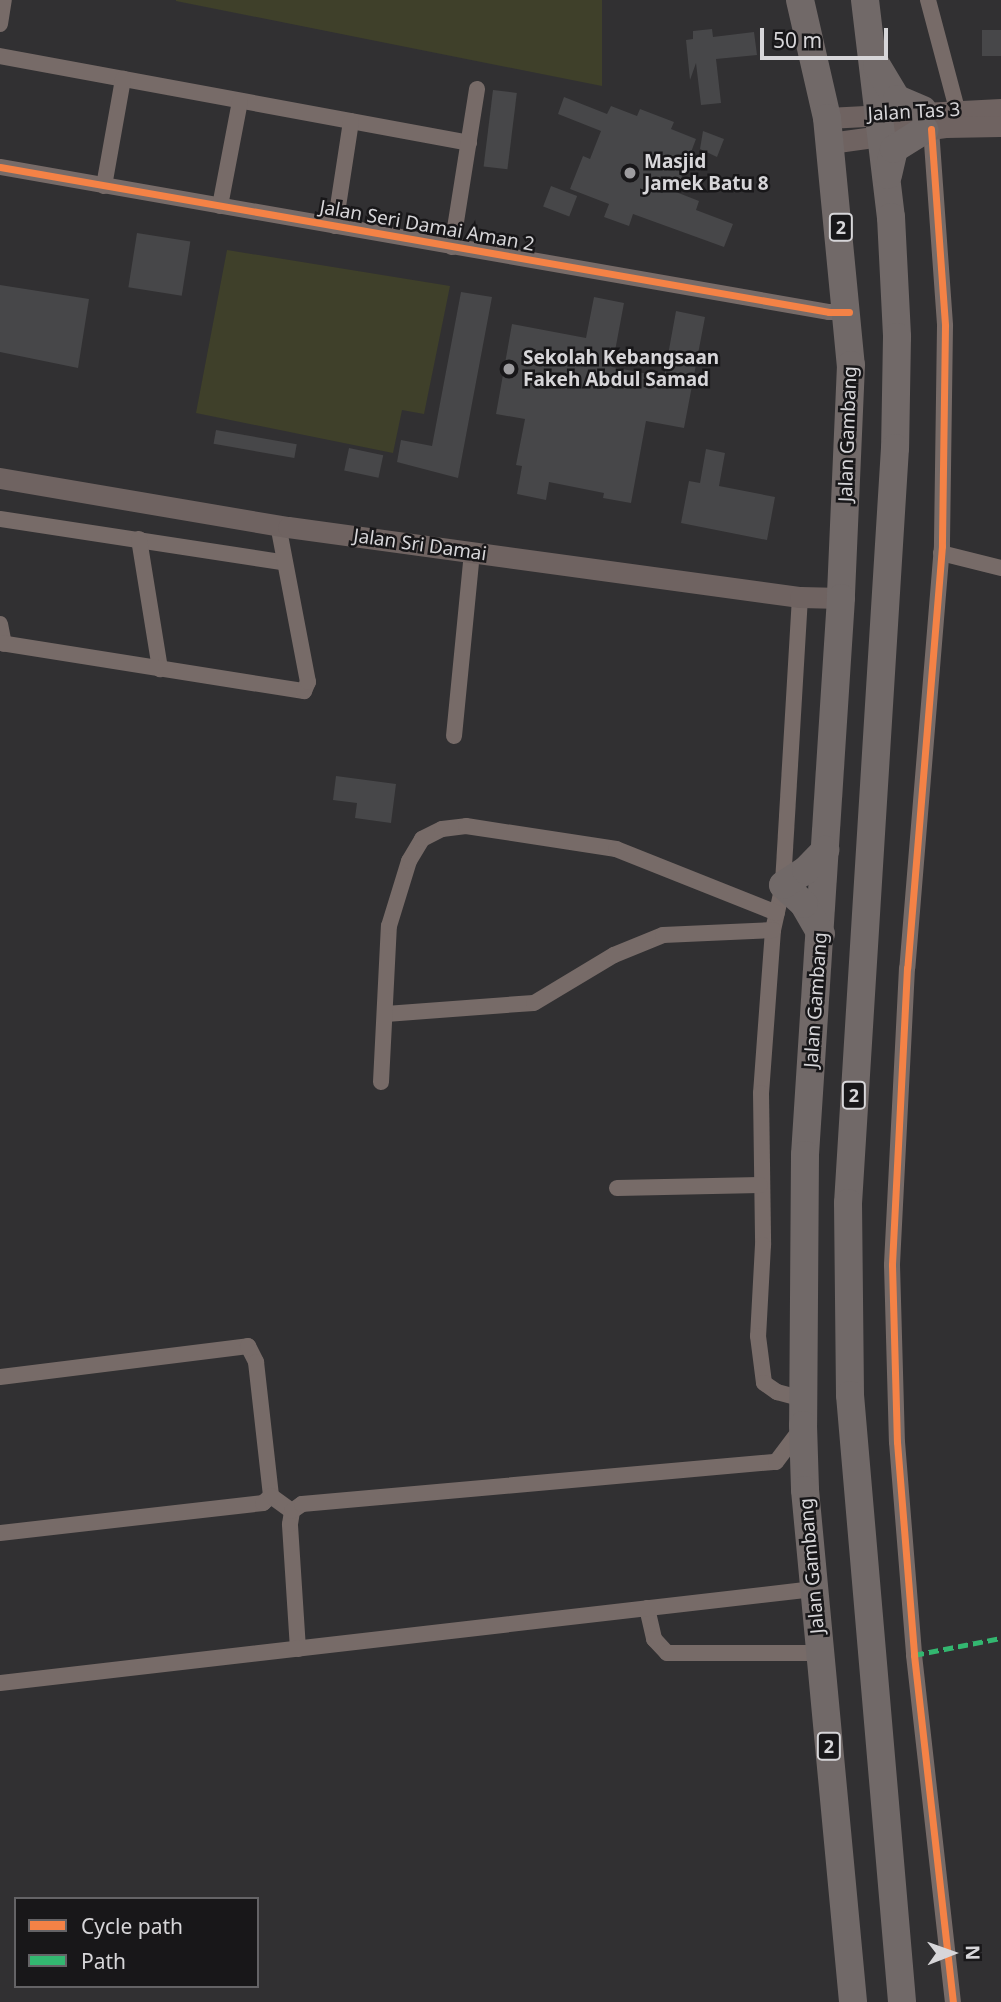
<!DOCTYPE html>
<html>
<head>
<meta charset="utf-8">
<style>
  body { margin:0 }
  #map { position:relative; width:1001px; height:2002px; overflow:hidden; background:#313032; font-family:"Noto Sans",sans-serif }
  div>[style] { position:absolute }
  .green>* { inset:0; background:#3f402a }
  .building>* { inset:0; background:#474749; transform-origin:0 0 }
  .street>* { height:16px; margin:-8px; padding:0 8px; transform-origin:8px; border-radius:8px; background:#776b68 }
  .secondary>* { height:21px; margin:-10.5px; padding:0 10.5px; transform-origin:10.5px; border-radius:10.5px; background:#6f6361 }
  .highway>* { height:28px; margin:-14px; padding:0 14px; transform-origin:14px; border-radius:14px; background:#716968 }
  .quiet>* { height:5px; margin-top:-2.5px; transform-origin:0; background:repeating-linear-gradient(90deg,#33b770 0 10px,transparent 0 15px) }
  .cycleway>* { height:7px; margin:-3.5px; padding:0 3.5px; transform-origin:3.5px; border-radius:3.5px; background:#f48246 }
  .dots>* { width:19px; height:19px; translate:-50% -50%; box-sizing:border-box; border:4px solid #181719; border-radius:50% }
  span { translate:-50% -50%; white-space:nowrap; text-align:center; line-height:1.15; -webkit-text-stroke:5px #181719; paint-order:stroke }
  .shield-label span { padding:2px 5px; background:#181719; border:2px solid; border-radius:5px; -webkit-text-stroke-width:0 }
  .shield-label { font-size:18px; color:#d7d6d9; font-weight:700 }
  .street-label { font-size:19px; color:#d7d6d9 }
  .poi-label { font-size:19px; color:#d7d6d9; font-weight:700 }
  .left { translate:0 -50%; text-align:left }
  .legend { position:absolute; left:14px; top:1897px; width:245px; height:91px; box-sizing:border-box; background:#181719; border:2px solid #646366; margin:0; padding:9px 12px; list-style:none; font-size:21px; color:#d7d6d9 }
  .legend li { display:flex; align-items:center; gap:14px; height:35px }
  .legend b { width:35px; border:2px solid #646366 }
  .north { position:absolute; left:917px; top:1918px; width:70px; height:70px; -webkit-text-stroke:5px #181719; paint-order:stroke; rotate:89deg; font-size:19px; font-weight:700; line-height:28px; text-align:center; color:#d7d6d9 }
  .north::after { content:''; display:block; margin:auto; width:24px; height:32px; background:#d7d6d9; clip-path:polygon(50% 0,100% 100%,50% 72%,0 100%) }
  .scale { position:absolute; left:760px; top:28px; width:128px; height:32px; box-sizing:border-box; border:4px solid #d7d6d9; border-top:0; padding-left:9px; font-size:21px; line-height:24px; white-space:nowrap; color:#d7d6d9; -webkit-text-stroke:5px #181719; paint-order:stroke }
</style>
</head>
<body>
<div id="map">
  <div class="green">
    <div style="clip-path:polygon(176px 0,602px 0,602px 86px,176px 1px)"></div>
    <div style="clip-path:polygon(227px 250px,450px 286px,424px 414px,402px 410px,393px 453px,196px 413px)"></div>
  </div>
  <div class="building">
    <div style="clip-path:polygon(712px 29px,713px 37px,754px 32px,757px 55px,716px 59px,721px 103px,701px 105px,696px 63px,690px 80px,686px 40px,693px 39px,693px 31px)"></div>
    <div style="left:982px;top:30px;width:19px;height:26px"></div>
    <div style="left:493px;top:90px;width:24px;height:77px;rotate:7deg"></div>
    <div style="clip-path:polygon(564px 97px,607px 114px,611px 106px,637px 116px,640px 109px,674px 122px,671px 129px,696px 139px,676px 192px,699px 201px,696px 210px,733px 224px,724px 247px,633px 214px,629px 226px,604px 217px,609px 204px,570px 189px,583px 156px,590px 159px,601px 131px,558px 114px)"></div>
    <div style="clip-path:polygon(703px 131px,724px 139px,717px 157px,700px 149px)"></div>
    <div style="left:551px;top:186px;width:28px;height:22px;rotate:21deg"></div>
    <div style="left:137px;top:233px;width:54px;height:55px;rotate:9deg"></div>
    <div style="clip-path:polygon(0 285px,89px 299px,78px 368px,0 352px)"></div>
    <div style="clip-path:polygon(461px 292px,492px 297px,458px 478px,397px 462px,401px 440px,432px 446px)"></div>
    <div style="clip-path:polygon(594px 297px,624px 303px,612px 367px,664px 377px,676px 311px,705px 317px,684px 428px,646px 421px,631px 503px,603px 498px,604px 493px,549px 482px,546px 500px,517px 494px,522px 466px,516px 465px,525px 419px,496px 414px,512px 324px,586px 338px)"></div>
    <div style="left:216px;top:430px;width:82px;height:14px;rotate:10deg"></div>
    <div style="left:349px;top:448px;width:35px;height:23px;rotate:12deg"></div>
    <div style="clip-path:polygon(706px 449px,725px 453px,719px 486px,775px 497px,767px 540px,681px 523px,689px 481px,700px 483px)"></div>
    <div style="clip-path:polygon(336px 776px,396px 784px,391px 823px,355px 818px,357px 803px,333px 800px)"></div>
  </div>
  <div class="street">
    <div style="left:928px;top:0;width:113px;rotate:75.1deg"></div>
    <div style="left:0;top:24px;width:24px;rotate:-81deg"></div>
    <div style="left:0;top:56px;width:477px;rotate:10.5deg"></div>
    <div style="left:931px;top:129px;width:197px;rotate:85.9deg"></div>
    <div style="left:945px;top:326px;width:220px;rotate:90.8deg"></div>
    <div style="left:942px;top:546px;width:423px;rotate:94.7deg"></div>
    <div style="left:907px;top:968px;width:297px;rotate:92.9deg"></div>
    <div style="left:892px;top:1265px;width:177px;rotate:88.4deg"></div>
    <div style="left:897px;top:1442px;width:214px;rotate:85.4deg"></div>
    <div style="left:914px;top:1655px;width:349px;rotate:83.6deg"></div>
    <div style="left:0;top:167px;width:842px;rotate:9.92deg"></div>
    <div style="left:829px;top:312px;width:20px"></div>
    <div style="left:104px;top:186px;width:109px;rotate:-79.9deg"></div>
    <div style="left:220px;top:206px;width:107px;rotate:-79.2deg"></div>
    <div style="left:335px;top:226px;width:106px;rotate:-81.3deg"></div>
    <div style="left:452px;top:247px;width:160px;rotate:-81deg"></div>
    <div style="left:0;top:519px;width:285px;rotate:8.7deg"></div>
    <div style="left:139px;top:539px;width:132px;rotate:80.8deg"></div>
    <div style="left:941px;top:553px;width:62px;rotate:14deg"></div>
    <div style="left:800px;top:597px;width:289px;rotate:93.4deg"></div>
    <div style="left:783px;top:885px;width:46px;rotate:102.5deg"></div>
    <div style="left:773px;top:930px;width:163px;rotate:94.2deg"></div>
    <div style="left:761px;top:1093px;width:152px;rotate:89.2deg"></div>
    <div style="left:763px;top:1245px;width:91px;rotate:93.1deg"></div>
    <div style="left:758px;top:1336px;width:47px;rotate:82.7deg"></div>
    <div style="left:764px;top:1383px;width:16px;rotate:35deg"></div>
    <div style="left:777px;top:1392px;width:27px;rotate:15deg"></div>
    <div style="left:0;top:624px;width:20px;rotate:79deg"></div>
    <div style="left:0;top:643px;width:308px;rotate:9deg"></div>
    <div style="left:304px;top:691px;width:10px;rotate:-66deg"></div>
    <div style="left:308px;top:682px;width:160px;rotate:-100.8deg"></div>
    <div style="left:454px;top:736px;width:185px;rotate:-84.4deg"></div>
    <div style="left:386px;top:1014px;width:148px;rotate:-4.3deg"></div>
    <div style="left:534px;top:1003px;width:93px;rotate:-31deg"></div>
    <div style="left:614px;top:955px;width:53px;rotate:-22.2deg"></div>
    <div style="left:663px;top:935px;width:110px;rotate:-2.6deg"></div>
    <div style="left:381px;top:1082px;width:156px;rotate:-87.1deg"></div>
    <div style="left:389px;top:926px;width:68px;rotate:-72.9deg"></div>
    <div style="left:409px;top:861px;width:26px;rotate:-59deg"></div>
    <div style="left:422px;top:839px;width:22px;rotate:-27deg"></div>
    <div style="left:442px;top:829px;width:24px;rotate:-7deg"></div>
    <div style="left:466px;top:826px;width:152px;rotate:8.7deg"></div>
    <div style="left:616px;top:849px;width:173px;rotate:21.7deg"></div>
    <div style="left:617px;top:1188px;width:143px;rotate:-1.2deg"></div>
    <div style="left:0;top:1377px;width:250px;rotate:-7.1deg"></div>
    <div style="left:248px;top:1346px;width:18px;rotate:63deg"></div>
    <div style="left:256px;top:1362px;width:135px;rotate:83.6deg"></div>
    <div style="left:0;top:1533px;width:265px;rotate:-6.5deg"></div>
    <div style="left:263px;top:1503px;width:11px;rotate:-41deg"></div>
    <div style="left:271px;top:1496px;width:26px;rotate:36deg"></div>
    <div style="left:647px;top:1608px;width:32px;rotate:77deg"></div>
    <div style="left:654px;top:1639px;width:19px;rotate:47deg"></div>
    <div style="left:667px;top:1653px;width:153px"></div>
    <div style="left:298px;top:1649px;width:125px;rotate:-93.7deg"></div>
    <div style="left:290px;top:1524px;width:13px;rotate:-81deg"></div>
    <div style="left:292px;top:1511px;width:12px;rotate:-35deg"></div>
    <div style="left:302px;top:1504px;width:476px;rotate:-5.1deg"></div>
    <div style="left:776px;top:1462px;width:40px;rotate:-53deg"></div>
    <div style="left:0;top:1683px;width:819px;rotate:-6.59deg"></div>
  </div>
  <div class="secondary">
    <div style="left:827px;top:118px;width:174px;rotate:-3deg"></div>
    <div style="left:830px;top:143px;width:116px;rotate:-7.9deg"></div>
    <div style="left:945px;top:127px;width:56px;rotate:-1deg"></div>
    <div style="left:0;top:478px;width:292px;rotate:9.7deg"></div>
    <div style="left:288px;top:527px;width:517px;rotate:7.79deg"></div>
    <div style="left:800px;top:597px;width:41px;rotate:1.4deg"></div>
  </div>
  <div class="highway">
    <div style="left:800px;top:0;width:121px;rotate:77.1deg"></div>
    <div style="left:827px;top:118px;width:248px;rotate:84.5deg"></div>
    <div style="left:851px;top:365px;width:233px;rotate:92.5deg"></div>
    <div style="left:841px;top:598px;width:558px;rotate:93.7deg"></div>
    <div style="left:805px;top:1155px;width:270px;rotate:90.4deg"></div>
    <div style="left:803px;top:1425px;width:65px;rotate:88.2deg"></div>
    <div style="left:805px;top:1490px;width:514px;rotate:84.64deg"></div>
    <div style="left:865px;top:0;width:219px;rotate:83.2deg"></div>
    <div style="left:891px;top:217px;width:120px;rotate:87.1deg"></div>
    <div style="left:897px;top:337px;width:111px;rotate:91deg"></div>
    <div style="left:895px;top:448px;width:756px;rotate:93.56deg"></div>
    <div style="left:848px;top:1203px;width:192px;rotate:89.4deg"></div>
    <div style="left:850px;top:1395px;width:609px;rotate:85.1deg"></div>
    <div style="left:877px;top:66px;width:39px;rotate:59deg"></div>
    <div style="left:897px;top:99px;width:28px;rotate:23deg"></div>
    <div style="left:888px;top:175px;width:27px;rotate:-77deg"></div>
    <div style="left:894px;top:149px;width:36px;rotate:-32deg"></div>
    <div style="left:821px;top:934px;width:34px;rotate:-120deg"></div>
    <div style="left:804px;top:904px;width:28px;rotate:-138deg"></div>
    <div style="left:783px;top:885px;width:27px;rotate:-33deg"></div>
    <div style="left:806px;top:870px;width:28px;rotate:-46deg"></div>
  </div>
  <div class="quiet">
    <div style="left:914px;top:1655px;width:89px;rotate:-11.1deg"></div>
  </div>
  <div class="cycleway">
    <div style="left:931px;top:129px;width:197px;rotate:85.9deg"></div>
    <div style="left:945px;top:326px;width:220px;rotate:90.8deg"></div>
    <div style="left:942px;top:546px;width:423px;rotate:94.7deg"></div>
    <div style="left:907px;top:968px;width:297px;rotate:92.9deg"></div>
    <div style="left:892px;top:1265px;width:177px;rotate:88.4deg"></div>
    <div style="left:897px;top:1442px;width:214px;rotate:85.4deg"></div>
    <div style="left:914px;top:1655px;width:349px;rotate:83.6deg"></div>
    <div style="left:0;top:167px;width:842px;rotate:9.92deg"></div>
    <div style="left:829px;top:312px;width:20px"></div>
  </div>
  <div class="dots">
    <div style="left:630px;top:173px;background:#9d9c9f"></div>
    <div style="left:509px;top:369px;background:#9d9c9f"></div>
  </div>
  <div class="shield-label">
    <span style="left:841px;top:227px">2</span>
    <span style="left:854px;top:1095px">2</span>
    <span style="left:829px;top:1746px">2</span>
  </div>
  <div class="street-label">
    <span style="left:914px;top:112px;rotate:-3deg">Jalan Tas 3</span>
    <span style="left:427px;top:226px;rotate:10deg">Jalan Seri Damai Aman 2</span>
    <span style="left:848px;top:434px;rotate:-88deg">Jalan Gambang</span>
    <span style="left:420px;top:545px;rotate:8deg">Jalan Sri Damai</span>
    <span style="left:816px;top:1000px;rotate:-86deg">Jalan Gambang</span>
    <span style="left:812px;top:1566px;rotate:-95deg">Jalan Gambang</span>
  </div>
  <div class="poi-label">
    <span class="left" style="left:644px;top:173px">Masjid<br>Jamek Batu 8</span>
    <span class="left" style="left:523px;top:369px">Sekolah Kebangsaan<br>Fakeh Abdul Samad</span>
  </div>
  <ul class="legend">
  <li><b style="height:9px;background:#f48246"></b>Cycle path</li>
  <li><b style="height:9px;background:#33b770"></b>Path</li>
  </ul>
  <div class="north">N</div>
  <div class="scale">50 m</div>
</div>
</body>
</html>
